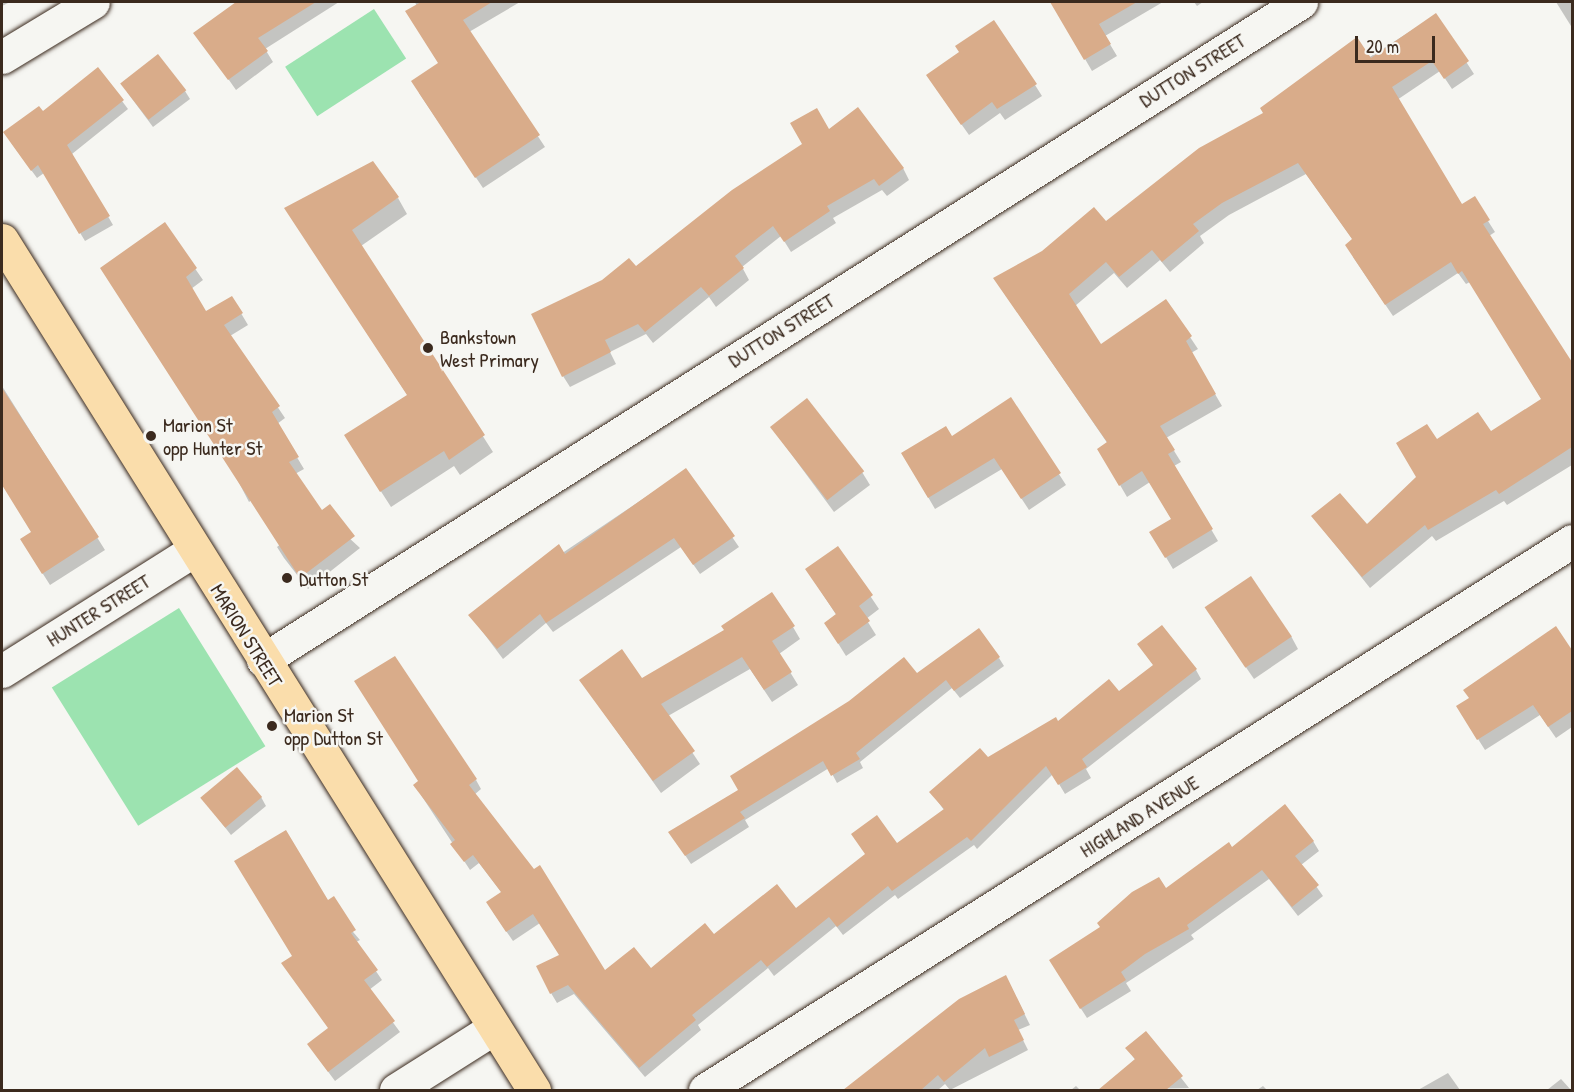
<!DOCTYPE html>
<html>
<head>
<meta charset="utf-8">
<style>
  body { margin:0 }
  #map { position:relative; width:1574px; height:1092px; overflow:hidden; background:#f6f6f2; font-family:"Patrick Hand",sans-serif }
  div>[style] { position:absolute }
  .green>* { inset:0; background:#9ce3b0; transform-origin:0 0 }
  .shadow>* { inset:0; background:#0003 }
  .building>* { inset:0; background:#d9ac8a; transform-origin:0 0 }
  .roads { filter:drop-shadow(0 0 2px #3b2a1e) drop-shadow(0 0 2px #3b2a1e) }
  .minor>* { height:33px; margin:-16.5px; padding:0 16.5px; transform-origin:16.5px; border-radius:16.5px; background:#f6f6f2 }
  .major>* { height:33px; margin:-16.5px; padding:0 16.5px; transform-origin:16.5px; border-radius:16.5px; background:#faddab }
  .dots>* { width:16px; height:16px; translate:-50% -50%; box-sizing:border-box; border:3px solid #f6f6f2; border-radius:50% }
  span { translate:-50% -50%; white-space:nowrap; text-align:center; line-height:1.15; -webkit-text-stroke:5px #f6f6f2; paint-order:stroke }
  .street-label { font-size:20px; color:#3b2a1e }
  .poi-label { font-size:20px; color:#3b2a1e }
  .left { translate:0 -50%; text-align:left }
  .frame { position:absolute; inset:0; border:3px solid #3b2a1e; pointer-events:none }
  .scale { position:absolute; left:1355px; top:36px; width:80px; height:27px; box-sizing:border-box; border:3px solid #3b2a1e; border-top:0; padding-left:8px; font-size:18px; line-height:21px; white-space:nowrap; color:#3b2a1e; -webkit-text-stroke:4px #f6f6f2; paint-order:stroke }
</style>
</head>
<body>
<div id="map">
  <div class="green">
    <div style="left:374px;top:9px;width:59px;height:106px;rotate:57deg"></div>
    <div style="left:179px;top:608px;width:163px;height:150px;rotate:58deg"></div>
  </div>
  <div class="shadow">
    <div style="clip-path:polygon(2px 2px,10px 2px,2px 6px)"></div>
    <div style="clip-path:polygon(250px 2px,339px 2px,265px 49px,273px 62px,236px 90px,203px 43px)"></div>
    <div style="clip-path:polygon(415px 2px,520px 2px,469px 32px,545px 147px,483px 188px,419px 93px,440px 64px)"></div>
    <div style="clip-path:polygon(1058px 2px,1163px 2px,1105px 36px,1117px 56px,1092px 71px,1053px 4px)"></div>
    <div style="clip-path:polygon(1194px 2px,1203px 2px,1197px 6px)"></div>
    <div style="clip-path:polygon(1556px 2px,1572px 2px,1572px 25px,1571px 26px)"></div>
    <div style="clip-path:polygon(1436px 15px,1474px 74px,1452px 89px,1440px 71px,1397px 100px,1462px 206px,1488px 221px,1495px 232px,1489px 236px,1572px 369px,1572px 465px,1507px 505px,1504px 501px,1436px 541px,1432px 536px,1370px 588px,1313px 517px,1367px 526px,1418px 477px,1436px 441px,1491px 433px,1542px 400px,1470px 282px,1466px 284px,1458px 273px,1393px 316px,1353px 257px,1353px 240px,1306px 174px,1229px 215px,1200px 236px,1204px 243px,1170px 272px,1160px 260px,1127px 288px,1114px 273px,1075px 306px,1101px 347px,1166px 301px,1198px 349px,1191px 353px,1222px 406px,1166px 438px,1181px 462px,1174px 466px,1218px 541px,1173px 569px,1151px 532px,1172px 520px,1150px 482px,1127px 497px,1099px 449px,1108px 444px,1002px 290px)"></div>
    <div style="clip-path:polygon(98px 69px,128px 109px,72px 154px,113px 225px,85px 241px,44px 173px,37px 178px,10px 141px)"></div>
    <div style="clip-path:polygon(1035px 85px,1042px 96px,1005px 120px,1000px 113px,969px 135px,935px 87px)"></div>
    <div style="clip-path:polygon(185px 91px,190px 99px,153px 127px,127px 92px)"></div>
    <div style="clip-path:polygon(829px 131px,903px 168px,909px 180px,887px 196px,882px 190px,833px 218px,836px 223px,791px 252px,781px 236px,742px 267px,749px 280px,716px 307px,709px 297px,653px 343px,646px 334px,610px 352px,616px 364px,570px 387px,563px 376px,636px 269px)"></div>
    <div style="clip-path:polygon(398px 198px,407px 214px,361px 246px,493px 452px,460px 475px,454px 466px,391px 507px,355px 451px,408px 396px,296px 224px)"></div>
    <div style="clip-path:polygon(164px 224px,203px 280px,191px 289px,206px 313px,232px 298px,248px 325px,230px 336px,285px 418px,277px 424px,304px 469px,295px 474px,321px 512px,360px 548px,308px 589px,284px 558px,277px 547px,282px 543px,253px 499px,249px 502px,225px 456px)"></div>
    <div style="clip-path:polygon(2px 386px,105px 550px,50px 585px,29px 552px,33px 533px,2px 483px)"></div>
    <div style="clip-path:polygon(1011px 400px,1066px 485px,1029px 510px,1002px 469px,935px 509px,903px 454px,952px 438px)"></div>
    <div style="clip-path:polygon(772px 428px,862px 472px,870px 485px,834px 512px)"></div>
    <div style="clip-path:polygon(686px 470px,739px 547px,700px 574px,681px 547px,553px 632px,546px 623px,503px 659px,470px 615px)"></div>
    <div style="clip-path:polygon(838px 548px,879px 609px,866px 619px,876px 635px,846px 656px,826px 624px,837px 616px,807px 570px)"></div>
    <div style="clip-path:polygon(1214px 621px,1291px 636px,1298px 649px,1254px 679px)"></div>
    <div style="clip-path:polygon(793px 627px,800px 639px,779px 654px,798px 685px,772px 702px,750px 669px,668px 716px,700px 764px,661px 793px,581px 681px,641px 680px,726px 631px)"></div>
    <div style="clip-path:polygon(1555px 628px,1572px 653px,1572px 727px,1556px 738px,1540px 715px,1485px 750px,1464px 717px,1470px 699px)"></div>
    <div style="clip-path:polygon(1139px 645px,1196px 670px,1201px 679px,1086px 769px,1091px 778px,1065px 794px,1053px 774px,977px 849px,974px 845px,898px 899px,895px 895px,843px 935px,836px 926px,774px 976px,768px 968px,698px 1025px,701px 1030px,645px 1077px,574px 994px,557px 1003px,551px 993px,561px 956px,540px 923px,513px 941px,493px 912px,502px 893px,479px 863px,470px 870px,421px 795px,476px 780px,481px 789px,474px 795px,605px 972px,651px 970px,714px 936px,796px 910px,896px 845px,944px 810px,931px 792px,1119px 693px,1154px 666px)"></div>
    <div style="clip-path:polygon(999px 658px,1004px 666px,960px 698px,952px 688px,860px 762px,863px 768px,837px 783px,829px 768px,745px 820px,749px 827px,691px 864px,675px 840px,740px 790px,917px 675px)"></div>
    <div style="clip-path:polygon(261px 797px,266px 806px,231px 835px,202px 798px)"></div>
    <div style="clip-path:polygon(1313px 841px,1319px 851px,1301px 865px,1323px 896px,1298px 916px,1269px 879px,1191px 935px,1194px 939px,1126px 983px,1131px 991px,1087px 1018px,1056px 970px,1165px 890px,1232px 849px)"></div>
    <div style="clip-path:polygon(327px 902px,360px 940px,356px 942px,382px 980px,369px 990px,400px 1032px,335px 1081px,315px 1054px,330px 1029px,294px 957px)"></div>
    <div style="clip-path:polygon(1011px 987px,1030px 1025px,1018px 1030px,1028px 1050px,950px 1090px,945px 1084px,938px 1090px,852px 1090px)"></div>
    <div style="clip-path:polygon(1146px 1033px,1189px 1088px,1100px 1090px,1136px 1061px,1127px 1048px)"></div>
    <div style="clip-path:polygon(1448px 1073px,1460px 1090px,1418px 1090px)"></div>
    <div style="clip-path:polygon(1561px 1079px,1571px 1090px,1547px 1090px)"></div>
    <div style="clip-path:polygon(1076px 1086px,1080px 1090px,1071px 1090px)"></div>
    <div style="clip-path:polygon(1263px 1086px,1267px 1090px,1257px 1090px)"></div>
  </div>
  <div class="building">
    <div style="clip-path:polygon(236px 2px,316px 2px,258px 38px,268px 51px,228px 80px,193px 33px)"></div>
    <div style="clip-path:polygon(421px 2px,492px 2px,463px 20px,540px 135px,475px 178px,411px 81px,438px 63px,405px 11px)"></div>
    <div style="clip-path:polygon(1050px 2px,1137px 2px,1099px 24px,1111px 44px,1084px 60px)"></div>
    <div style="clip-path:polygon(1436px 13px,1469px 61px,1444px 79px,1432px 61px,1392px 87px,1462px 204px,1475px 196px,1490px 220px,1483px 224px,1572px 362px,1572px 447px,1499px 494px,1496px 490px,1428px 530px,1425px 525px,1362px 577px,1311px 516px,1340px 493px,1367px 524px,1416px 477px,1396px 443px,1427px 424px,1437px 439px,1478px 412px,1491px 431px,1541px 399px,1462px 271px,1458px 274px,1451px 262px,1385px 305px,1345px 245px,1352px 239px,1298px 163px,1222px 203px,1193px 224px,1199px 231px,1162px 262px,1152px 250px,1119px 277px,1106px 262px,1069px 294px,1101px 344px,1166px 299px,1192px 336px,1186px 341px,1216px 394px,1160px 426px,1175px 450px,1168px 454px,1213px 529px,1165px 558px,1149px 532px,1171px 519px,1142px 471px,1119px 486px,1097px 449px,1107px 442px,993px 278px,1042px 251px,1094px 207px,1106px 221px,1199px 148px,1263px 113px,1260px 108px,1357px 37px,1371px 58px)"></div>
    <div style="clip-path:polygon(994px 20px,1037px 84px,997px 109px,992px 102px,961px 125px,926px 75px,959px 52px,955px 46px)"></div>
    <div style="left:158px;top:54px;width:46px;height:48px;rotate:52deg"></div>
    <div style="clip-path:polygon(98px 67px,124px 100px,67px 145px,110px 216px,79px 234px,38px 165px,31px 171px,3px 132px,39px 106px,43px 111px)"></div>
    <div style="clip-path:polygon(858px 107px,904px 168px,879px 186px,874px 179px,827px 206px,830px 211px,784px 242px,773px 226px,735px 256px,744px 268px,709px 296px,701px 287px,645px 332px,638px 324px,605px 340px,611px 352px,562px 377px,531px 314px,602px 280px,629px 258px,636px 266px,732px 190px,802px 144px,790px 123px,817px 108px,829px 129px)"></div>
    <div style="clip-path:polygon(373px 161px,399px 197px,352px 230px,485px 435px,449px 460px,444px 451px,380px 492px,344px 435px,407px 395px,284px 208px)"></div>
    <div style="clip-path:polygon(165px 222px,197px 268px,186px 277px,206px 311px,232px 296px,243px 313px,224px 325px,280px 406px,272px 412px,299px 457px,289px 462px,322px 510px,330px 504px,355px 536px,300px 578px,100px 268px)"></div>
    <div style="clip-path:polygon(2px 388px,99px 537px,42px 574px,20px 539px,31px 532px,2px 485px)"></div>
    <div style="clip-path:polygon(1011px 397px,1061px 473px,1021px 499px,994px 458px,928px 498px,901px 453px,946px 426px,952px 436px)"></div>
    <div style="left:807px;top:398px;width:93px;height:47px;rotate:52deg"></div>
    <div style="clip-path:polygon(686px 468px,735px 536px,693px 565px,674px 538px,546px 623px,540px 614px,497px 649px,468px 615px,559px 544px,565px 554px)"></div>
    <div style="clip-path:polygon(838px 546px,873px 595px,859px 606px,870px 621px,838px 644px,824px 623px,836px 614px,805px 569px)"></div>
    <div style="left:1251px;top:576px;width:73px;height:56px;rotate:56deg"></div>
    <div style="clip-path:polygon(772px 592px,795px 626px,772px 641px,792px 672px,764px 690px,742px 657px,661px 704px,695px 751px,653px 781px,579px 680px,622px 649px,642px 678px,724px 630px,721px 626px)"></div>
    <div style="clip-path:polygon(1162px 625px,1197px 669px,1082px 759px,1087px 767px,1058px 785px,1046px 766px,971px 841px,967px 837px,892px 891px,888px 886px,837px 927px,829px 917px,767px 967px,761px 960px,692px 1015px,696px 1020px,639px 1068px,568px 985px,550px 994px,536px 966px,559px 955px,533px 914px,506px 932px,486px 902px,501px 892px,473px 855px,464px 862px,450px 844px,455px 840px,413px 785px,418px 781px,354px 681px,395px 656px,477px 779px,469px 785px,534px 869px,540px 865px,605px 970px,634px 947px,651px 968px,705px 923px,714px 934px,777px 884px,796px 908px,865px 854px,851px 834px,877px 815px,897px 843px,944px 809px,929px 792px,980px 748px,988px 757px,1056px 717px,1058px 721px,1109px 679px,1119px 691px,1153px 665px,1137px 644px)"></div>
    <div style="clip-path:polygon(1556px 626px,1572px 650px,1572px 711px,1548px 727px,1533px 705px,1477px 740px,1456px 706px,1469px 698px,1463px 690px)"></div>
    <div style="clip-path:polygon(979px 628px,1000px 657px,954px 691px,946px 680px,856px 753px,860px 759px,831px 776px,823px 761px,740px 812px,745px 818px,685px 856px,668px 832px,738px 790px,730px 776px,849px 701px,904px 657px,917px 673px)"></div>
    <div style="left:237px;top:767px;width:39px;height:48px;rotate:50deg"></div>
    <div style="clip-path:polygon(1285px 804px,1314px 841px,1295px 856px,1319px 885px,1292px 907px,1262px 870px,1187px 925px,1189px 929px,1145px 954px,1121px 972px,1126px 980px,1080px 1009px,1049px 960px,1100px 927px,1097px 923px,1132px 892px,1159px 877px,1166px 888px,1229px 842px,1232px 847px)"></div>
    <div style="clip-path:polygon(286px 830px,328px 900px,334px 896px,356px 930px,351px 933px,378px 970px,364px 980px,395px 1021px,328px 1072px,307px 1044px,328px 1028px,281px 963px,292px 956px,234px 861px)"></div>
    <div style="clip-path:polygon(1006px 975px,1025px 1014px,1014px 1020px,1024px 1040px,989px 1057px,985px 1048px,944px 1082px,938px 1075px,921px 1090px,843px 1090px,959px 999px)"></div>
    <div style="clip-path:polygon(1146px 1031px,1183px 1076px,1166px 1090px,1098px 1090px,1135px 1059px,1125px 1048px)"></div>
  </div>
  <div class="roads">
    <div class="minor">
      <div style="left:2px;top:57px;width:106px;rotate:-31.1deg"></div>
      <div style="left:263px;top:660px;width:1229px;rotate:-32.37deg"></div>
      <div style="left:2px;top:671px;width:227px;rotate:-32.2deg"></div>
      <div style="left:396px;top:1090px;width:116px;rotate:-32.3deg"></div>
      <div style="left:705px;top:1090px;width:1026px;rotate:-32.34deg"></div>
    </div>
    <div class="major">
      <div style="left:2px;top:240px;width:1003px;rotate:57.96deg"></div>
    </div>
  </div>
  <div class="dots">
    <div style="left:428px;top:348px;background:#3b2a1e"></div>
    <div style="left:151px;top:436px;background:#3b2a1e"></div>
    <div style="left:287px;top:578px;background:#3b2a1e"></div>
    <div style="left:272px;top:726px;background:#3b2a1e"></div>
  </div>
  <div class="street-label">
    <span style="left:1192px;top:70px;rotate:-32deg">DUTTON STREET</span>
    <span style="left:781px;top:330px;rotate:-32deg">DUTTON STREET</span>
    <span style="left:98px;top:610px;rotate:-32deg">HUNTER STREET</span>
    <span style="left:247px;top:635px;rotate:58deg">MARION STREET</span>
    <span style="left:1139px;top:816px;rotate:-32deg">HIGHLAND AVENUE</span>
  </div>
  <div class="poi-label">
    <span class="left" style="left:440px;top:348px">Bankstown<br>West Primary</span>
    <span class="left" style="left:163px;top:436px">Marion St<br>opp Hunter St</span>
    <span class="left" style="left:299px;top:578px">Dutton St</span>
    <span class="left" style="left:284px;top:726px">Marion St<br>opp Dutton St</span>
  </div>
  <div class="frame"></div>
  <div class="scale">20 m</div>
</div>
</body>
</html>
